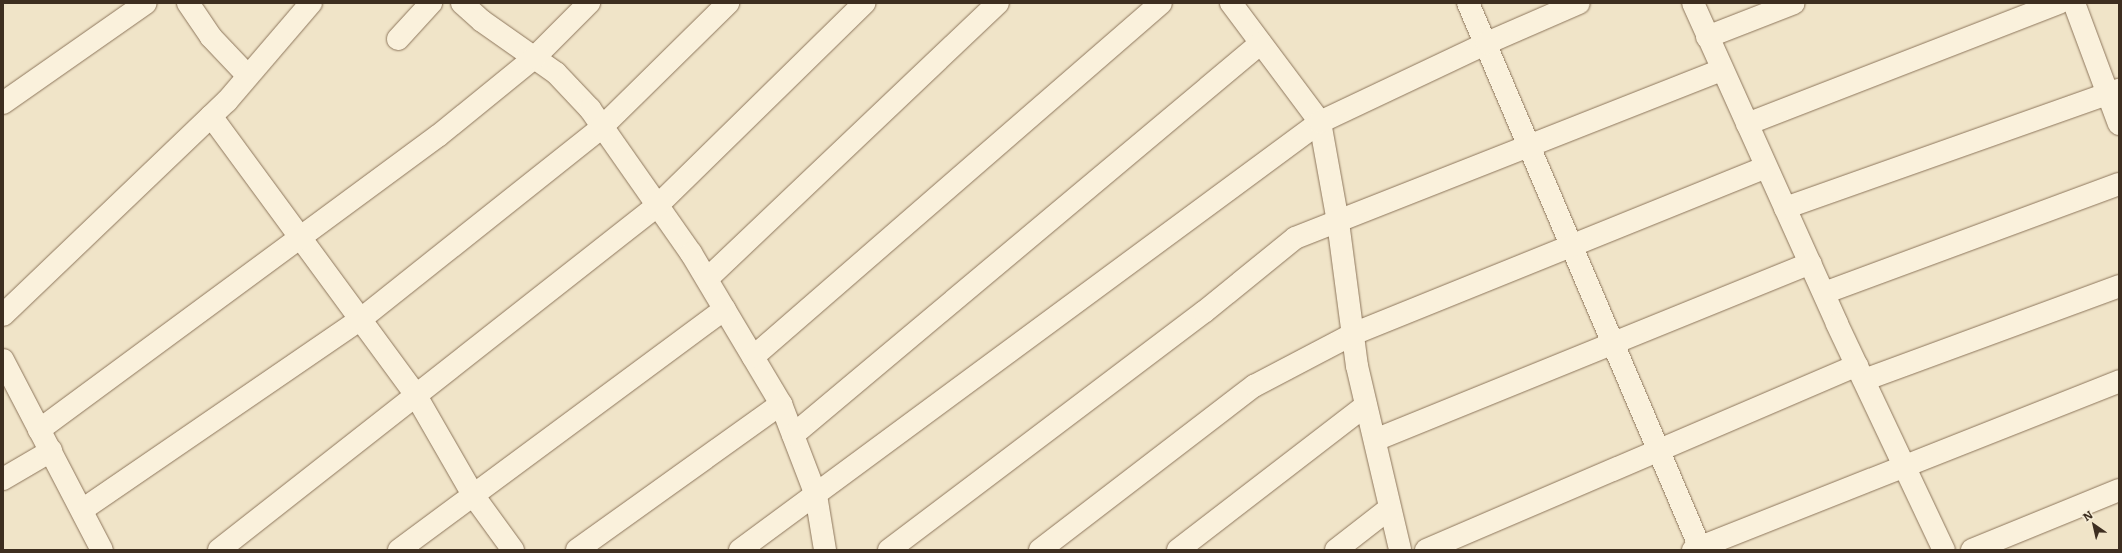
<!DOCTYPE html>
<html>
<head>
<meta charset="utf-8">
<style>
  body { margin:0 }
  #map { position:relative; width:2122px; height:553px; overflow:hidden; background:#f0e4c8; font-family:Literata,serif }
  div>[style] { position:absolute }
  .roads { filter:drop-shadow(0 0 1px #8d765c) drop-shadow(0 0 1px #8d765c) }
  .street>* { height:22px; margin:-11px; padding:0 11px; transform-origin:11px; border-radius:11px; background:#faf1dc }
  .secondary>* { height:22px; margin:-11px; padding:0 11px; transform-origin:11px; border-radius:11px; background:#faf1dc }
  span { translate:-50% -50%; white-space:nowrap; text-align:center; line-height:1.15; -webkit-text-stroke:3px #f7eed8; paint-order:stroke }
  .frame { position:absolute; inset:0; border:4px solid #3d2e20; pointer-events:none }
  .north { position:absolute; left:2074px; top:505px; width:40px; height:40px; -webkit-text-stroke:3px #f7eed8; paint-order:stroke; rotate:326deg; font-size:11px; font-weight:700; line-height:16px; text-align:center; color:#3d2e20 }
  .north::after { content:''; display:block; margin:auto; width:14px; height:18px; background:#3d2e20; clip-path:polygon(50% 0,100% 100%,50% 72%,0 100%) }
</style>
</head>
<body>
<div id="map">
  <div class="roads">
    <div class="street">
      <div style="left:188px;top:3px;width:41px;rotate:55.9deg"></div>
      <div style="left:211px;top:37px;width:52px;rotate:46.5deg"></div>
      <div style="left:462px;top:3px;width:27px;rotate:42deg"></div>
      <div style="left:482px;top:21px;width:90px;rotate:35.1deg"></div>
      <div style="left:556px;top:73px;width:50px;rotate:46.6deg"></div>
      <div style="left:590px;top:109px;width:176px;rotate:55deg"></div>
      <div style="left:691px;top:253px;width:176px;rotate:59.2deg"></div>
      <div style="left:781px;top:404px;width:97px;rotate:69deg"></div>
      <div style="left:816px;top:495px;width:56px;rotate:80.7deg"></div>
      <div style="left:1231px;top:3px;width:149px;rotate:53.2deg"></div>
      <div style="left:1320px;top:122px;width:102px;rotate:79.8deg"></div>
      <div style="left:1338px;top:222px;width:145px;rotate:82.5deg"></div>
      <div style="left:1357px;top:366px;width:189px;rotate:76.8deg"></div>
      <div style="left:1468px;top:3px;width:595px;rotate:66.93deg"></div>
      <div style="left:1693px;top:3px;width:352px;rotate:65.8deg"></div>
      <div style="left:1837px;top:324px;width:250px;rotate:64.7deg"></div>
      <div style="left:1707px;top:37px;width:93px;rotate:-21.3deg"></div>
      <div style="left:398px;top:39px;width:49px;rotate:-47.5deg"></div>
      <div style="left:3px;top:103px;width:174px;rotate:-35deg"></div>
      <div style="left:211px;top:116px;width:345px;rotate:53.7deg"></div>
      <div style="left:415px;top:394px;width:116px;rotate:60.1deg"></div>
      <div style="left:473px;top:495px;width:68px;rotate:54deg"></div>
      <div style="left:1747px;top:124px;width:335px;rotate:-21.2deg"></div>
      <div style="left:1785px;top:208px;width:354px;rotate:-19.5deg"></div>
      <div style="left:707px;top:279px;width:401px;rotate:-43.5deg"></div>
      <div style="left:1824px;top:293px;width:314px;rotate:-20.3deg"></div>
      <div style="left:3px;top:315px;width:310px;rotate:-43.7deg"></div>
      <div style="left:227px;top:101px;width:129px;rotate:-49.4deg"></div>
      <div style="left:753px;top:357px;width:540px;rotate:-40.95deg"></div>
      <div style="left:1864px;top:380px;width:272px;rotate:-20.2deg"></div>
      <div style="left:39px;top:430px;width:496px;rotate:-36.4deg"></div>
      <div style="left:438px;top:136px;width:124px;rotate:-39.1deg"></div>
      <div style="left:534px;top:58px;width:78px;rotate:-45deg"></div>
      <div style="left:793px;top:435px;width:610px;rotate:-39.95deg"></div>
      <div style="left:1375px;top:440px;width:470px;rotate:-22.1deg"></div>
      <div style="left:3px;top:479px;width:56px;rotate:-30.3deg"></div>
      <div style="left:82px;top:510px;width:338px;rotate:-34.4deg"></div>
      <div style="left:361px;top:319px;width:308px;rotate:-38.5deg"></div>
      <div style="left:602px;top:127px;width:177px;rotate:-44.5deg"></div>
      <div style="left:219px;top:550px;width:558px;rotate:-38.16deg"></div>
      <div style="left:658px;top:205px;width:289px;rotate:-44.4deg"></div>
      <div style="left:399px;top:550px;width:405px;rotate:-36.5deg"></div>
      <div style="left:577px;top:550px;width:251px;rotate:-35.6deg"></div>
      <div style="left:740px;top:550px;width:721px;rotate:-36.42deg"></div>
      <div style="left:1320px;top:122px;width:185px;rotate:-25.3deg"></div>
      <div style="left:1487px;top:43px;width:100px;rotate:-23.5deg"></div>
      <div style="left:889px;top:550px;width:395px;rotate:-37.1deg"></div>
      <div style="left:1204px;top:312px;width:117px;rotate:-39.1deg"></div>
      <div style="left:1295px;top:238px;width:459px;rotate:-21.5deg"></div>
      <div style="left:1040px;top:550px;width:270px;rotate:-37.5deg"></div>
      <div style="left:1254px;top:386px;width:112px;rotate:-27.7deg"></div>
      <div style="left:1353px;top:334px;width:445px;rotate:-22deg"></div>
      <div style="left:1178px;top:550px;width:237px;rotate:-37.6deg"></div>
      <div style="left:1336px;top:550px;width:68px;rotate:-37.9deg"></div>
      <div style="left:1426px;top:550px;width:469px;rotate:-23.2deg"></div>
      <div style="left:1693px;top:550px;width:458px;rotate:-21.6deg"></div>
      <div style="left:1972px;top:550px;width:159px;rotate:-22.2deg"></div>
    </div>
    <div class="secondary">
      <div style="left:2074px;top:3px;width:129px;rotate:69.6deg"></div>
      <div style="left:3px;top:360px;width:214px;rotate:62.5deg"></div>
    </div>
  </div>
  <div class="frame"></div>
  <div class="north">N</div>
</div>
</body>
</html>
